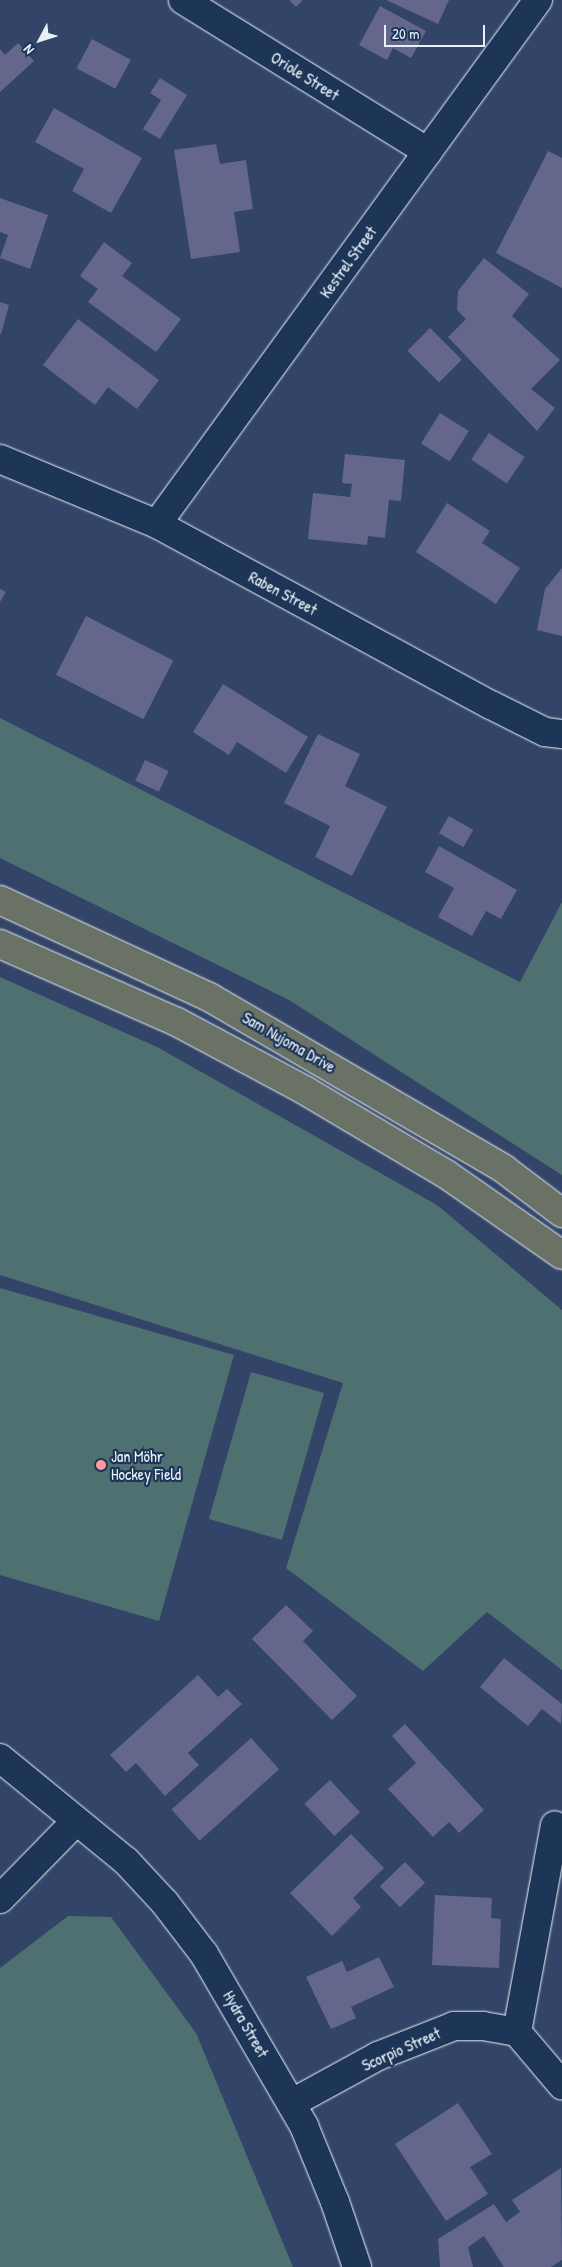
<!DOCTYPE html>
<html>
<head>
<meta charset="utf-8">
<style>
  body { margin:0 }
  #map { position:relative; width:562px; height:2267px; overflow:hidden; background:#324467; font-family:"Patrick Hand",sans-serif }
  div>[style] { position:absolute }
  .green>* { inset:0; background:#4e7071; transform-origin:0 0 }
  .building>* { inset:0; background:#64668b; transform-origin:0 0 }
  .roads { filter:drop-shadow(0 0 1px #e8f1f8) drop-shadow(0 0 1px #e8f1f8) }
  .street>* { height:28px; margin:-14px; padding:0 14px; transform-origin:14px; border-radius:14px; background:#1d3557 }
  .highway>* { height:28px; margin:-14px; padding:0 14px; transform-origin:14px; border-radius:14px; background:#6a7266 }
  .dots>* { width:14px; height:14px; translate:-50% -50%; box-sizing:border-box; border:2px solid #1d3557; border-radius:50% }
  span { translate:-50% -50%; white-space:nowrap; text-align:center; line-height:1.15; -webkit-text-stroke:4.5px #1d3557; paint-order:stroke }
  .street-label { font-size:16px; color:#e8f1f8 }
  .poi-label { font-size:16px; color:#e8f1f8 }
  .left { translate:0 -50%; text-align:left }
  .north { position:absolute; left:15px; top:15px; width:50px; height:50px; -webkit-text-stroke:4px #1d3557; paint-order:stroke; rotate:230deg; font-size:14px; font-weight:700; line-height:20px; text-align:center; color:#e8f1f8 }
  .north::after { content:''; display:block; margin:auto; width:18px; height:22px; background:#e8f1f8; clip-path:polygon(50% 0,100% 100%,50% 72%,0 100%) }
  .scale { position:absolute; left:384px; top:25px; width:101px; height:22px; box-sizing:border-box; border:2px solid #e8f1f8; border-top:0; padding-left:6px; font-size:15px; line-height:18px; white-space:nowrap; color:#e8f1f8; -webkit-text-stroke:4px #1d3557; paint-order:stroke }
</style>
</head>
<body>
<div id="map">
  <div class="green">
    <div style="clip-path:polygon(0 718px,520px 982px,562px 902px,562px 1175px,289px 1000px,0 858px)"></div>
    <div style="clip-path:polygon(0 977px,157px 1047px,437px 1205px,562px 1310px,562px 1670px,487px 1612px,423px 1671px,286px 1568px,343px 1383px,0 1275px)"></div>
    <div style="clip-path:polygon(0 1288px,234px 1355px,159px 1621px,0 1575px)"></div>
    <div style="left:251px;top:1372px;width:76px;height:153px;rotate:16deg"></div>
    <div style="clip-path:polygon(68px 1916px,111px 1917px,196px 2033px,293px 2267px,0 2267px,0 1968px)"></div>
  </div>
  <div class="building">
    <div style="clip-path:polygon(289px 0,303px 0,296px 7px)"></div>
    <div style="clip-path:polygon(386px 0,449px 0,438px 24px)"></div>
    <div style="clip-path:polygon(380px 6px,426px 31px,411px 58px,393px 48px,387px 60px,359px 45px)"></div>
    <div style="left:92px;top:39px;width:44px;height:33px;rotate:28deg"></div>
    <div style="clip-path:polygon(18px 43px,34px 61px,0 92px,0 49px,5px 55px)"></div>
    <div style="clip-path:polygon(160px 78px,187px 95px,160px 139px,143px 129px,161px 100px,150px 93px)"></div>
    <div style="clip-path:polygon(54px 108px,142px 158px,111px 213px,72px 191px,84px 169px,35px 142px)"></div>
    <div style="clip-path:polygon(216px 144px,220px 164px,246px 160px,253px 209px,234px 212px,240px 252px,191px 259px,174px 150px)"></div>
    <div style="clip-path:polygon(548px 151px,562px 158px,562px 288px,496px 253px)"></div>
    <div style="clip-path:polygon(0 198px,48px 215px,30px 269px,0 258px,8px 235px,0 232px)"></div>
    <div style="clip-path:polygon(104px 242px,132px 263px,122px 276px,181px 319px,156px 352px,88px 302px,98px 289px,80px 276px)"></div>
    <div style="clip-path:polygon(484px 258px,529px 294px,512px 316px,560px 360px,531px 389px,555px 408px,537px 431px,448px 337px,466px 319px,457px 310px,458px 291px)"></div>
    <div style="clip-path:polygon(0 302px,9px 305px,1px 334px,0 334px)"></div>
    <div style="clip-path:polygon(78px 319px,159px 380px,137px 409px,108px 387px,95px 405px,43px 365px)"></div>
    <div style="left:430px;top:328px;width:45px;height:32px;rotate:45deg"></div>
    <div style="left:440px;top:413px;width:34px;height:36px;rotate:32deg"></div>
    <div style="left:489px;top:433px;width:43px;height:32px;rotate:34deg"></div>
    <div style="clip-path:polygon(345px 454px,405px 460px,401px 501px,389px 500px,385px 538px,368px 536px,367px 545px,308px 539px,313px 493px,350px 497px,352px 484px,342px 483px)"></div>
    <div style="clip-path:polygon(447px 503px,490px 531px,482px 543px,520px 568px,496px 604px,416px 552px)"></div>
    <div style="clip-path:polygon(562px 568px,562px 636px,537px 630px,545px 589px)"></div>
    <div style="clip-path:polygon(0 589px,6px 592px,0 602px)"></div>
    <div style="left:86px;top:616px;width:98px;height:66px;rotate:27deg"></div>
    <div style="clip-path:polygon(223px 684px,308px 737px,286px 773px,237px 742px,229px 755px,193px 732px)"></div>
    <div style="clip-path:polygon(318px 734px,360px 754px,345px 786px,387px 807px,352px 876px,315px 857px,330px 826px,284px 803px)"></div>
    <div style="left:145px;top:760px;width:26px;height:23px;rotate:25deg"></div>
    <div style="left:449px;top:816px;width:28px;height:20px;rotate:30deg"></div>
    <div style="clip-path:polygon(439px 846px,517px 890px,501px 919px,486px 911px,472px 936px,438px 917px,454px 888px,425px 872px)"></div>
    <div style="clip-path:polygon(286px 1605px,313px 1631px,303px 1641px,357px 1696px,332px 1720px,252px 1639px)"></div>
    <div style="clip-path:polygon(504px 1658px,562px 1704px,561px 1724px,542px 1709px,528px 1726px,480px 1687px)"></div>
    <div style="clip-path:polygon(198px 1675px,218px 1697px,227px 1689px,242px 1704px,188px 1753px,199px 1765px,165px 1796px,136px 1763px,126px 1772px,110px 1755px)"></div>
    <div style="clip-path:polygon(405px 1724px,484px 1810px,459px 1833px,449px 1822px,433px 1837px,388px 1789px,416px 1763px,392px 1736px)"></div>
    <div style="left:251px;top:1738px;width:42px;height:107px;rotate:48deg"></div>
    <div style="left:330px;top:1780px;width:44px;height:35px;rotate:47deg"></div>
    <div style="clip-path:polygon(351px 1834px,384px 1868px,353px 1898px,361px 1907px,332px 1936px,290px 1893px)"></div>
    <div style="left:405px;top:1862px;width:29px;height:35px;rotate:46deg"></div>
    <div style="clip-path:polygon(435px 1895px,492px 1898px,491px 1918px,501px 1919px,499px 1968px,432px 1965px)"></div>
    <div style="clip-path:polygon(379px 1957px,394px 1987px,351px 2007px,356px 2018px,331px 2029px,306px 1977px,342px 1961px,347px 1972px)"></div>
    <div style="clip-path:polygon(458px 2103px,492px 2154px,470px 2167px,488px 2194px,446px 2221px,395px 2144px)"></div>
    <div style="clip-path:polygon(561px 2168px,562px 2260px,551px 2267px,504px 2267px,484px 2236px,468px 2247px,473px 2267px,440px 2267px,438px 2239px,494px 2204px,506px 2222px,520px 2212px,512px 2200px)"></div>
  </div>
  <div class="roads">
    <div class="street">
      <div style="left:183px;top:0;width:288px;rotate:31.8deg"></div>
      <div style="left:0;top:459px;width:170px;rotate:22.5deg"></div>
      <div style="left:157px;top:524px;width:380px;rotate:28.5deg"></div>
      <div style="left:491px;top:705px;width:60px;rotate:26.6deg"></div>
      <div style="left:545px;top:732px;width:17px;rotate:7deg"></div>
      <div style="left:157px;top:524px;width:648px;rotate:-53.98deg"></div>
      <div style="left:0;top:1758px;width:163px;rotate:39.3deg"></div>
      <div style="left:126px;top:1861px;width:57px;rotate:47.1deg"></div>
      <div style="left:165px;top:1903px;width:64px;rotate:52.6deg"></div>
      <div style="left:204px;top:1954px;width:199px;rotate:59.8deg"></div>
      <div style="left:304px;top:2126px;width:82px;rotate:67.8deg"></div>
      <div style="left:335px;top:2202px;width:69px;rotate:71.3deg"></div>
      <div style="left:0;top:1899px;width:109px;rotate:-45.7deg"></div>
      <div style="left:517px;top:2032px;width:210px;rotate:-79.6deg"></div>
      <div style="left:292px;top:2103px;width:98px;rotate:-28.7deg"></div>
      <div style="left:378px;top:2056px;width:82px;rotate:-21.5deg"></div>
      <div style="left:454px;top:2026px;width:29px"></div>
      <div style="left:483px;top:2026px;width:35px;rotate:10deg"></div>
      <div style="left:517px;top:2032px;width:70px;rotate:49.7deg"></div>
    </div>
    <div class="highway">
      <div style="left:0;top:900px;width:230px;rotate:24.9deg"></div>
      <div style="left:209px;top:997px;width:341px;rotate:30.2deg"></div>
      <div style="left:504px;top:1169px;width:73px;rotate:37.2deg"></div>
      <div style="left:0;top:944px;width:193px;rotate:23.8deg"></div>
      <div style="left:177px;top:1022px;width:146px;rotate:28.1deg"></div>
      <div style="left:306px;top:1091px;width:163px;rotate:30.7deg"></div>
      <div style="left:446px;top:1174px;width:141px;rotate:34.9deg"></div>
    </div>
  </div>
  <div class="dots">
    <div style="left:101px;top:1465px;background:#ff9aa2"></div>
  </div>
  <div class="street-label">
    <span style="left:305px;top:76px;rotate:32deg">Oriole Street</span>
    <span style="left:348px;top:262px;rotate:-54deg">Kestrel Street</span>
    <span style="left:283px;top:593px;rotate:28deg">Raben Street</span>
    <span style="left:289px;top:1042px;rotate:30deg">Sam Nujoma Drive</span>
    <span style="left:246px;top:2024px;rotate:60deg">Hydra Street</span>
    <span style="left:401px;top:2049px;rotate:-24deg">Scorpio Street</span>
  </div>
  <div class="poi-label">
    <span class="left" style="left:111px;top:1465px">Jan Möhr<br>Hockey Field</span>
  </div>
  <div class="north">N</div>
  <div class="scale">20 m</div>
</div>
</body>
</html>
